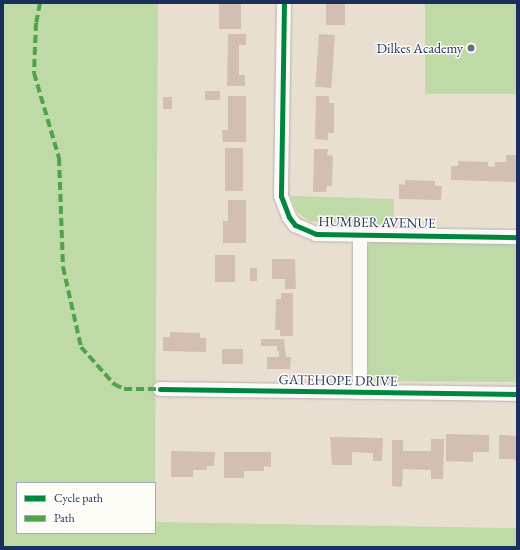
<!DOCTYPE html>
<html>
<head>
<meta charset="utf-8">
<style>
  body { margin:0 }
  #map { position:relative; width:520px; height:550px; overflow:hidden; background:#e8dfd0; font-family:"EB Garamond",serif }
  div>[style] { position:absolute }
  .green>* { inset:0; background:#bfd9a7; transform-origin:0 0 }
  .building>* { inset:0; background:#d2beb2; transform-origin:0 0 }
  .roads { filter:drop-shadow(0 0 1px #b5b1ac) drop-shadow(0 0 1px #b5b1ac) }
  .minor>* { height:14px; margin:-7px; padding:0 7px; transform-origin:7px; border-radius:7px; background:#fcfaf8 }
  .quiet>* { height:4px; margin-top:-2px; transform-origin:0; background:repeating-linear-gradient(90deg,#4fa44a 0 8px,transparent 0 12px) }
  .cycleway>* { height:5px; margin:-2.5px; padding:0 2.5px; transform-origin:2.5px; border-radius:2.5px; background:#00873e }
  .dots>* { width:11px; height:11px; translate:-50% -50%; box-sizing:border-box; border:2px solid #fdfcf7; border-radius:50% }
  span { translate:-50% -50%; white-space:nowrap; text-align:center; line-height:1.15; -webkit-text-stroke:3px #fdfcf7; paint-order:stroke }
  .poi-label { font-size:14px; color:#1b2f5e }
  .right { translate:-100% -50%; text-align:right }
  .street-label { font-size:14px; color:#1b2f5e }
  .frame { position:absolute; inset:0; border:4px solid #1b2f5e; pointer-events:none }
  .legend { position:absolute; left:16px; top:482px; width:140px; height:52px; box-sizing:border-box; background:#fdfcf7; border:1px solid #a3aaba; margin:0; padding:5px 7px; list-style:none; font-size:12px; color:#1b2f5e }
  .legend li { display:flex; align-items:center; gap:8px; height:20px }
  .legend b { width:20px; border:1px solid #a3aaba }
</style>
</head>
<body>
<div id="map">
  <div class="green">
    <div style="clip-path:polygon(3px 3px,158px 3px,155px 483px,17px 483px,17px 533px,155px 533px,155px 522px,517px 528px,517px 547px,3px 547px)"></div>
    <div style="left:425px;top:3px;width:92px;height:91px"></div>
    <div style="clip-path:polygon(291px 196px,394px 199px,394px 225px,309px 221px,297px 212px)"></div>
    <div style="clip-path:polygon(371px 241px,517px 241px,517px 382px,374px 381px,365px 372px,365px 250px)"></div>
  </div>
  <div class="building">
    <div style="left:219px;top:3px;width:22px;height:26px"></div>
    <div style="left:326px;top:3px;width:19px;height:22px"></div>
    <div style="clip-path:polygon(228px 34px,246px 34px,246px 45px,239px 45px,239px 75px,245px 75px,245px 86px,227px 86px)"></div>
    <div style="left:319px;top:34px;width:16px;height:53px;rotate:4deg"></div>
    <div style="left:205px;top:91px;width:15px;height:9px"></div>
    <div style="clip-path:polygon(228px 96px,246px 96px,246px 142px,223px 142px,222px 130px,228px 130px)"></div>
    <div style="clip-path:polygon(316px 96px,329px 96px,329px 103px,334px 103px,334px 133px,328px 133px,328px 140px,315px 139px)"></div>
    <div style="left:163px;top:97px;width:9px;height:12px"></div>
    <div style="left:225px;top:148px;width:18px;height:43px"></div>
    <div style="clip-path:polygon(314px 149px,328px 149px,327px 155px,333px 156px,332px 186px,327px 186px,326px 192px,313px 192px)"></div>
    <div style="clip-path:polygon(506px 155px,517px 155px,517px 182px,451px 180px,451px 166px,458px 166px,458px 161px,488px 162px,488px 166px,495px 167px,495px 162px,506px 162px)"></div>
    <div style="clip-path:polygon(405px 180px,435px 181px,435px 186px,442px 186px,441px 200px,399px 199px,399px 184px,405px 185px)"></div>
    <div style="clip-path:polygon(228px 200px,246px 200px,246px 243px,223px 243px,223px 221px,228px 221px)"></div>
    <div style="left:215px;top:255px;width:20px;height:27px"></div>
    <div style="clip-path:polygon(272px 259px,295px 259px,296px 289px,285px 289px,285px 279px,272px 279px)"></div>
    <div style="left:250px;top:268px;width:7px;height:13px"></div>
    <div style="clip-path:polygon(281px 293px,293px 293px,293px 336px,280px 336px,280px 330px,275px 330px,276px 299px,281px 299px)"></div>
    <div style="clip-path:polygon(170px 332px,200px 333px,200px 338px,206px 338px,206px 352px,163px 351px,163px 337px,170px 337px)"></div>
    <div style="clip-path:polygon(261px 339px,284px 339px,286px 357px,291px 357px,290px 369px,267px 369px,267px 357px,279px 357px,279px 351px,277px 351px,277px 346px,261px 346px)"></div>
    <div style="left:222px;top:349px;width:21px;height:15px"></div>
    <div style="clip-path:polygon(446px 434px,489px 435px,489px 452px,473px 452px,473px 462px,446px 461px)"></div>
    <div style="clip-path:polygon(499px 435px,517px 436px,517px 462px,514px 459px,499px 459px)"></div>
    <div style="clip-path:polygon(330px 437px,383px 438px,382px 461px,373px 461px,373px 453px,352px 452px,352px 465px,332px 465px)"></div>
    <div style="clip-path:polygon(431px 439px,444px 439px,443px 479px,431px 479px,431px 470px,403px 469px,402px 487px,392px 486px,392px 440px,403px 440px,403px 451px,431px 451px)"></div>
    <div style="clip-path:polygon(171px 451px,215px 452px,214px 466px,207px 466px,207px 470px,193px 470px,193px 477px,171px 477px)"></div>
    <div style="clip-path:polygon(224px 452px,271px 452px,271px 467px,264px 466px,264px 471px,244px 471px,244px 478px,224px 478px)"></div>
  </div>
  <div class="roads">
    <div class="minor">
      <div style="left:284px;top:3px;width:193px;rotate:90.9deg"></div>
      <div style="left:281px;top:196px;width:22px;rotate:69deg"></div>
      <div style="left:289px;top:217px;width:10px;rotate:53deg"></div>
      <div style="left:295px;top:225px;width:23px;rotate:23deg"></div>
      <div style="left:316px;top:234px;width:201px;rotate:0.9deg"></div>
      <div style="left:360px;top:235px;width:157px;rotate:90deg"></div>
      <div style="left:160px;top:389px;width:357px;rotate:0.8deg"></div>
    </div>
  </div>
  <div class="quiet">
    <div style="left:40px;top:3px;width:20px;rotate:101deg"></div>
    <div style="left:36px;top:23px;width:50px;rotate:92.3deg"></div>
    <div style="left:34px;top:73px;width:89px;rotate:73.6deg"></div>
    <div style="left:59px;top:158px;width:109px;rotate:87.9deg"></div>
    <div style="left:63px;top:267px;width:82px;rotate:77.3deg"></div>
    <div style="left:81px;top:347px;width:50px;rotate:48.3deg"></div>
    <div style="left:114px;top:384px;width:11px;rotate:27deg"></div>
    <div style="left:124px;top:389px;width:36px"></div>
  </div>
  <div class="cycleway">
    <div style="left:284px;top:3px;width:193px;rotate:90.9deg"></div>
    <div style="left:281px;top:196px;width:22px;rotate:69deg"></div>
    <div style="left:289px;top:217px;width:10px;rotate:53deg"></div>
    <div style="left:295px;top:225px;width:23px;rotate:23deg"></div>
    <div style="left:316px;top:234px;width:201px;rotate:0.9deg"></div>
    <div style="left:160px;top:389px;width:357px;rotate:0.8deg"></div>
  </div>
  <div class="dots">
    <div style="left:471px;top:48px;background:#636d86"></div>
  </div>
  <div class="poi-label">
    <span class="right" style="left:463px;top:48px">Dilkes Academy</span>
  </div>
  <div class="street-label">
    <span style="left:377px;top:222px;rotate:1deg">HUMBER AVENUE</span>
    <span style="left:338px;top:380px;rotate:1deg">GATEHOPE DRIVE</span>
  </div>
  <div class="frame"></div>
  <ul class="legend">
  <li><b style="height:5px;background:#00873e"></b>Cycle path</li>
  <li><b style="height:5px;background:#4fa44a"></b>Path</li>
  </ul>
</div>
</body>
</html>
